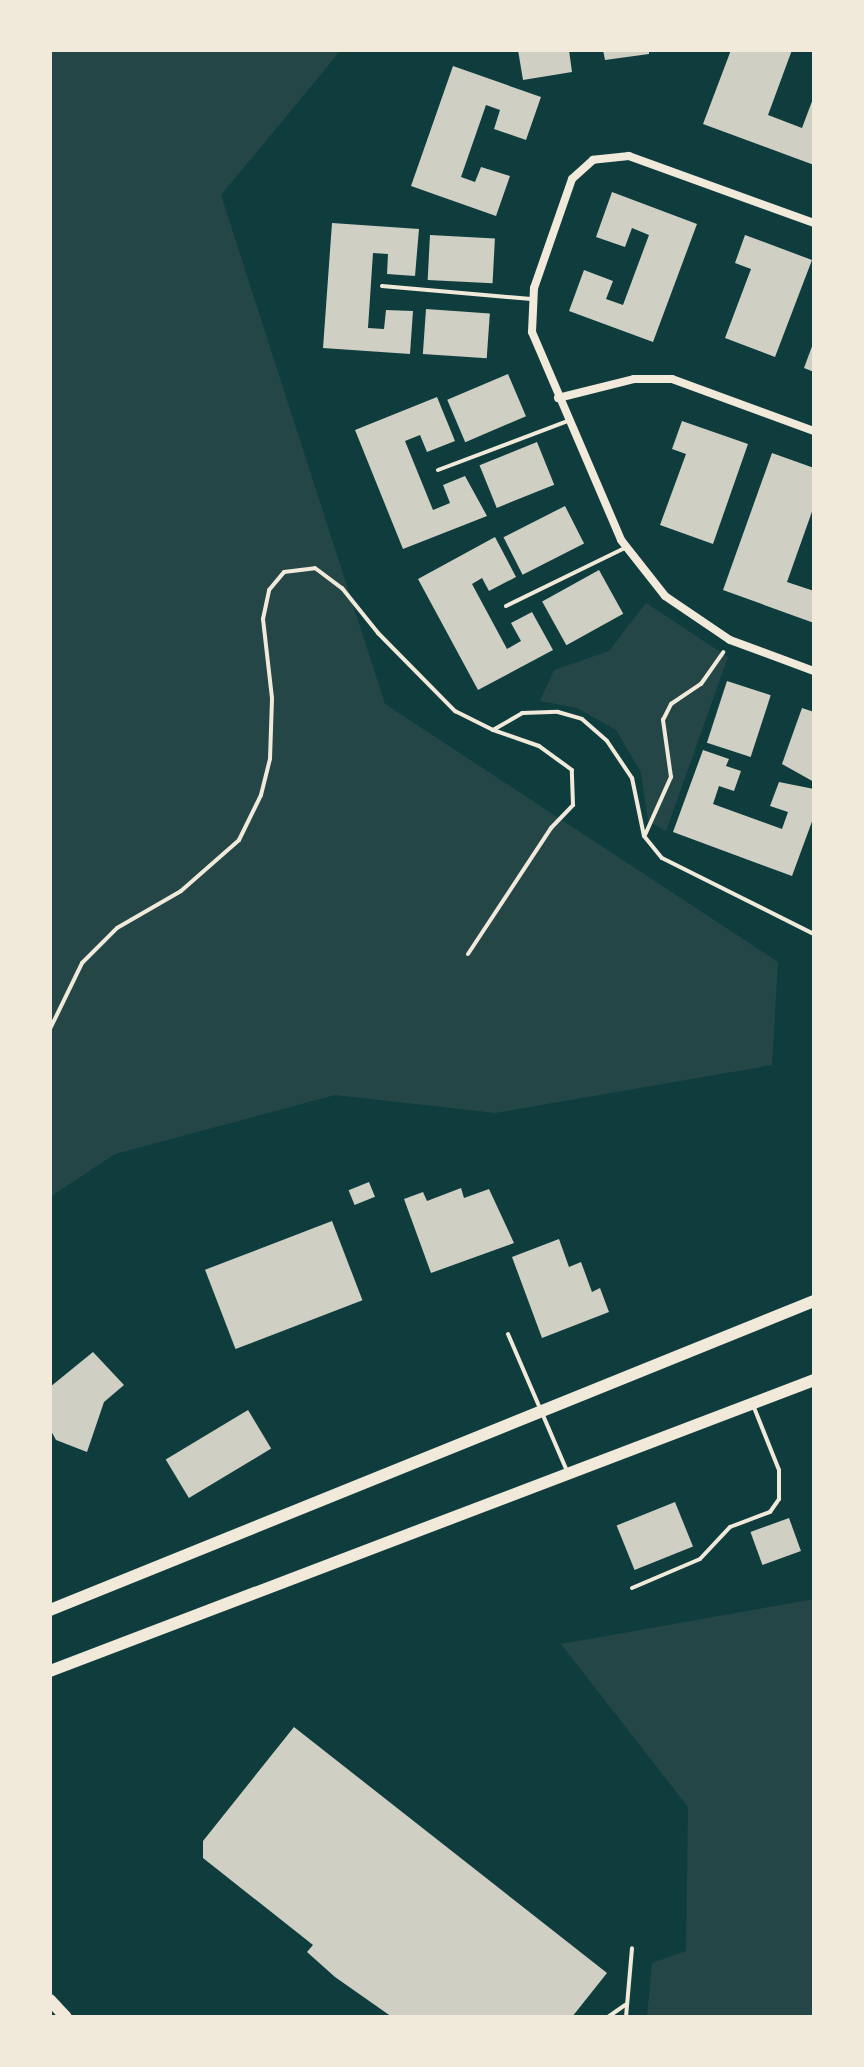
<!DOCTYPE html>
<html>
<head>
<meta charset="utf-8">
<style>
  body { margin:0 }
  #map { position:relative; width:864px; height:2067px; overflow:hidden; background:#0f3d3e; font-family:Inter,sans-serif }
  div>[style] { position:absolute }
  .green>* { inset:0; background:#244646 }
  .building>* { inset:0; background:#cfcfc3; transform-origin:0 0 }
  .path>* { height:4px; margin:-2px; padding:0 2px; transform-origin:2px; border-radius:2px; background:#f1e9da }
  .service>* { height:4px; margin:-2px; padding:0 2px; transform-origin:2px; border-radius:2px; background:#f1e9da }
  .minor>* { height:8px; margin:-4px; padding:0 4px; transform-origin:4px; border-radius:4px; background:#f1e9da }
  .secondary>* { height:12px; margin:-6px; padding:0 6px; transform-origin:6px; border-radius:6px; background:#f1e9da }
  span { translate:-50% -50%; white-space:nowrap; text-align:center; line-height:1.15; -webkit-text-stroke:7px #f1e9da; paint-order:stroke }
  .frame { position:absolute; inset:0; border:52px solid #f1e9da; pointer-events:none }
</style>
</head>
<body>
<div id="map">
  <div class="green">
    <div style="clip-path:polygon(50px 50px,341px 50px,221px 195px,385px 704px,778px 962px,772px 1065px,495px 1113px,335px 1095px,115px 1154px,50px 1197px)"></div>
    <div style="clip-path:polygon(646px 603px,728px 657px,666px 831px,648px 821px,641px 772px,616px 730px,577px 708px,540px 701px,554px 670px,609px 651px)"></div>
    <div style="clip-path:polygon(814px 1599px,814px 2017px,647px 2017px,652px 1963px,686px 1951px,688px 1807px,561px 1644px)"></div>
  </div>
  <div class="building">
    <div style="clip-path:polygon(518px 50px,569px 50px,572px 72px,523px 80px)"></div>
    <div style="clip-path:polygon(603px 50px,649px 50px,649px 54px,605px 60px)"></div>
    <div style="clip-path:polygon(731px 50px,792px 50px,768px 115px,802px 128px,814px 96px,814px 165px,703px 124px)"></div>
    <div style="clip-path:polygon(453px 66px,541px 97px,526px 140px,494px 129px,500px 110px,486px 105px,461px 177px,475px 182px,481px 167px,510px 176px,496px 216px,411px 186px)"></div>
    <div style="clip-path:polygon(612px 192px,697px 224px,653px 342px,569px 311px,584px 270px,613px 281px,606px 299px,623px 305px,649px 235px,632px 228px,625px 247px,596px 237px)"></div>
    <div style="clip-path:polygon(332px 223px,419px 229px,415px 276px,387px 274px,388px 254px,373px 253px,368px 328px,384px 329px,386px 310px,413px 311px,410px 354px,323px 348px)"></div>
    <div style="left:430px;top:235px;width:65px;height:45px;rotate:3deg"></div>
    <div style="clip-path:polygon(745px 235px,812px 260px,775px 357px,725px 338px,751px 269px,735px 263px)"></div>
    <div style="left:426px;top:309px;width:64px;height:45px;rotate:4deg"></div>
    <div style="clip-path:polygon(814px 341px,814px 372px,804px 368px)"></div>
    <div style="left:508px;top:374px;width:46px;height:66px;rotate:67deg"></div>
    <div style="clip-path:polygon(437px 397px,455px 441px,427px 452px,420px 435px,405px 441px,433px 510px,450px 503px,443px 485px,465px 476px,487px 516px,403px 549px,355px 430px)"></div>
    <div style="clip-path:polygon(682px 421px,748px 444px,713px 544px,660px 525px,686px 454px,672px 449px)"></div>
    <div style="left:537px;top:442px;width:46px;height:62px;rotate:68deg"></div>
    <div style="clip-path:polygon(772px 453px,814px 468px,814px 506px,787px 582px,814px 591px,814px 623px,723px 590px)"></div>
    <div style="left:565px;top:506px;width:42px;height:69px;rotate:63deg"></div>
    <div style="clip-path:polygon(495px 537px,516px 577px,489px 591px,482px 578px,472px 584px,507px 649px,521px 641px,511px 623px,532px 612px,553px 650px,478px 690px,418px 579px)"></div>
    <div style="left:599px;top:570px;width:50px;height:65px;rotate:61deg"></div>
    <div style="left:727px;top:681px;width:46px;height:65px;rotate:18deg"></div>
    <div style="clip-path:polygon(802px 708px,814px 712px,814px 782px,782px 764px)"></div>
    <div style="clip-path:polygon(703px 750px,729px 759px,726px 766px,741px 771px,734px 791px,719px 786px,713px 804px,782px 829px,788px 812px,770px 806px,779px 782px,814px 789px,814px 816px,792px 876px,673px 832px)"></div>
    <div style="left:369px;top:1182px;width:16px;height:22px;rotate:68deg"></div>
    <div style="clip-path:polygon(461px 1188px,464px 1198px,489px 1189px,514px 1243px,431px 1273px,404px 1199px,423px 1192px,427px 1201px)"></div>
    <div style="left:332px;top:1221px;width:85px;height:136px;rotate:69deg"></div>
    <div style="clip-path:polygon(559px 1239px,569px 1267px,581px 1262px,592px 1292px,600px 1288px,609px 1312px,542px 1338px,512px 1257px)"></div>
    <div style="clip-path:polygon(93px 1352px,124px 1385px,104px 1402px,87px 1452px,56px 1440px,50px 1429px,50px 1387px)"></div>
    <div style="left:248px;top:1410px;width:45px;height:96px;rotate:59deg"></div>
    <div style="left:675px;top:1502px;width:48px;height:63px;rotate:68deg"></div>
    <div style="left:789px;top:1518px;width:35px;height:41px;rotate:70deg"></div>
    <div style="clip-path:polygon(294px 1727px,607px 1973px,572px 2017px,392px 2017px,335px 1977px,307px 1952px,313px 1945px,203px 1858px,203px 1841px)"></div>
  </div>
  <div class="path">
    <div style="left:645px;top:835px;width:64px;rotate:-65.9deg"></div>
    <div style="left:671px;top:777px;width:58px;rotate:-98deg"></div>
    <div style="left:663px;top:720px;width:18px;rotate:-63deg"></div>
    <div style="left:671px;top:704px;width:36px;rotate:-34deg"></div>
    <div style="left:701px;top:684px;width:39px;rotate:-55deg"></div>
    <div style="left:468px;top:954px;width:151px;rotate:-56.6deg"></div>
    <div style="left:551px;top:828px;width:32px;rotate:-46deg"></div>
    <div style="left:573px;top:805px;width:35px;rotate:-92deg"></div>
    <div style="left:572px;top:770px;width:41px;rotate:-144deg"></div>
    <div style="left:539px;top:746px;width:49px;rotate:-160.8deg"></div>
    <div style="left:50px;top:1029px;width:73px;rotate:-64.1deg"></div>
    <div style="left:82px;top:963px;width:49px;rotate:-45deg"></div>
    <div style="left:117px;top:928px;width:74px;rotate:-30deg"></div>
    <div style="left:181px;top:891px;width:77px;rotate:-41.3deg"></div>
    <div style="left:239px;top:840px;width:50px;rotate:-63.9deg"></div>
    <div style="left:261px;top:795px;width:37px;rotate:-76deg"></div>
    <div style="left:270px;top:759px;width:61px;rotate:-88.1deg"></div>
    <div style="left:272px;top:698px;width:80px;rotate:-96.5deg"></div>
    <div style="left:263px;top:619px;width:30px;rotate:-78deg"></div>
    <div style="left:269px;top:590px;width:23px;rotate:-50deg"></div>
    <div style="left:284px;top:572px;width:31px;rotate:-7deg"></div>
    <div style="left:315px;top:568px;width:34px;rotate:37deg"></div>
    <div style="left:342px;top:588px;width:58px;rotate:51.3deg"></div>
    <div style="left:378px;top:633px;width:110px;rotate:45.4deg"></div>
    <div style="left:455px;top:711px;width:42px;rotate:26.6deg"></div>
    <div style="left:493px;top:730px;width:34px;rotate:-30deg"></div>
    <div style="left:522px;top:713px;width:36px;rotate:-2deg"></div>
    <div style="left:558px;top:712px;width:25px;rotate:16deg"></div>
    <div style="left:582px;top:719px;width:33px;rotate:41deg"></div>
    <div style="left:607px;top:741px;width:45px;rotate:56deg"></div>
    <div style="left:632px;top:778px;width:59px;rotate:78.3deg"></div>
    <div style="left:644px;top:836px;width:28px;rotate:51deg"></div>
    <div style="left:662px;top:858px;width:170px;rotate:26.6deg"></div>
  </div>
  <div class="service">
    <div style="left:382px;top:286px;width:150px;rotate:5deg"></div>
    <div style="left:438px;top:470px;width:139px;rotate:-20.7deg"></div>
    <div style="left:506px;top:606px;width:135px;rotate:-26deg"></div>
    <div style="left:508px;top:1334px;width:149px;rotate:66.7deg"></div>
    <div style="left:632px;top:1588px;width:74px;rotate:-23.1deg"></div>
    <div style="left:700px;top:1559px;width:44px;rotate:-46.8deg"></div>
    <div style="left:730px;top:1527px;width:43px;rotate:-20.6deg"></div>
    <div style="left:770px;top:1512px;width:16px;rotate:-55deg"></div>
    <div style="left:779px;top:1499px;width:29px;rotate:-90deg"></div>
    <div style="left:779px;top:1470px;width:70px;rotate:-111.8deg"></div>
    <div style="left:608px;top:2017px;width:21px;rotate:-35deg"></div>
    <div style="left:626px;top:2017px;width:69px;rotate:-85deg"></div>
  </div>
  <div class="minor">
    <div style="left:814px;top:223px;width:197px;rotate:-160.1deg"></div>
    <div style="left:629px;top:156px;width:36px;rotate:174deg"></div>
    <div style="left:593px;top:160px;width:28px;rotate:138deg"></div>
    <div style="left:572px;top:179px;width:115px;rotate:109.2deg"></div>
    <div style="left:534px;top:288px;width:44px;rotate:92.6deg"></div>
    <div style="left:532px;top:332px;width:226px;rotate:66.8deg"></div>
    <div style="left:621px;top:540px;width:71px;rotate:51.8deg"></div>
    <div style="left:665px;top:596px;width:78px;rotate:34.1deg"></div>
    <div style="left:730px;top:640px;width:90px;rotate:20.3deg"></div>
    <div style="left:558px;top:398px;width:78px;rotate:-14deg"></div>
    <div style="left:634px;top:379px;width:38px"></div>
    <div style="left:672px;top:379px;width:151px;rotate:20.1deg"></div>
  </div>
  <div class="secondary">
    <div style="left:50px;top:1610px;width:824px;rotate:-22.02deg"></div>
    <div style="left:50px;top:1671px;width:818px;rotate:-20.85deg"></div>
    <div style="left:50px;top:2000px;width:23px;rotate:47deg"></div>
  </div>
  <div class="frame"></div>
</div>
</body>
</html>
